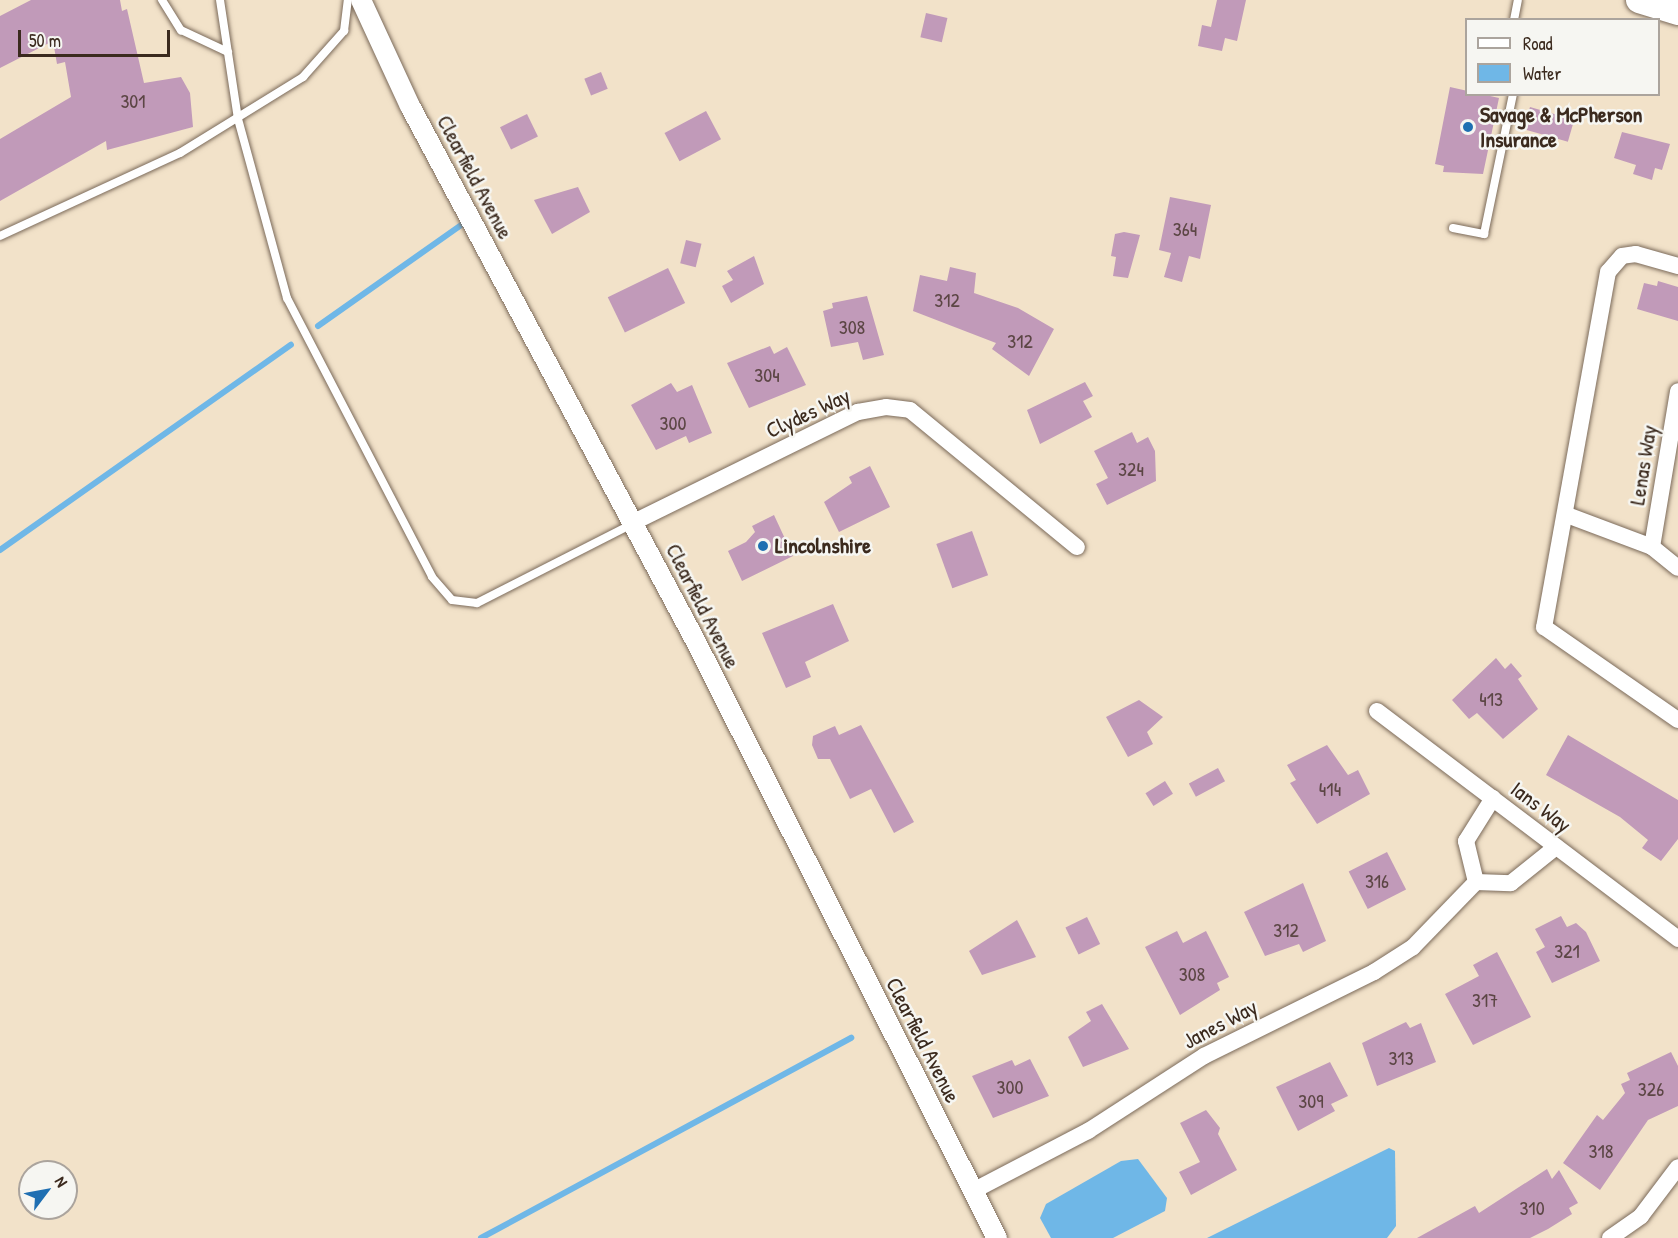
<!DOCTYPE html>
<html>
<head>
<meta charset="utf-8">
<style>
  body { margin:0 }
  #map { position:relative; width:1678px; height:1238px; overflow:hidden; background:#f2e2c9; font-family:"Patrick Hand",sans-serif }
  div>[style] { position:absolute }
  .water>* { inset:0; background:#6fb7e7 }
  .stream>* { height:6px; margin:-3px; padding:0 3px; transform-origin:3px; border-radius:3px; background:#6fb7e7 }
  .building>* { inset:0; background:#c19ab9; transform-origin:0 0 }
  .roads { filter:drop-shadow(0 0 2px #7b6a5a) drop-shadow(0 0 2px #7b6a5a) }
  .service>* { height:8px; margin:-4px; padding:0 4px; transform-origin:4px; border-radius:4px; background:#fff }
  .minor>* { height:16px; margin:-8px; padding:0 8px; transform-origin:8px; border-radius:8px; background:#fff }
  .tertiary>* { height:20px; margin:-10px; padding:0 10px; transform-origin:10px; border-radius:10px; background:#fff }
  .primary>* { height:26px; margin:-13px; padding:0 13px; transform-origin:13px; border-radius:13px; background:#fff }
  .dots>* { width:16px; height:16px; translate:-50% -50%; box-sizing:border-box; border:3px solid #f6f6f2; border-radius:50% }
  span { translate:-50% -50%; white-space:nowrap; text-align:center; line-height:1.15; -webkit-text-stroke:5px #f6f6f2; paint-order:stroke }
  .number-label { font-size:20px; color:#5c4645 }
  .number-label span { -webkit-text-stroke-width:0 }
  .poi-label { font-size:22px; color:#3b2a1e; font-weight:700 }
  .left { translate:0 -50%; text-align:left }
  .street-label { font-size:22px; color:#3b2a1e }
  .legend { position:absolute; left:1465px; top:18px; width:195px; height:78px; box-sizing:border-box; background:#f6f6f2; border:2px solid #aba49d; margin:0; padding:8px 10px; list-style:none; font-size:18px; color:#3b2a1e }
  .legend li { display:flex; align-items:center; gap:12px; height:30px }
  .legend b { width:30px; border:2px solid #aba49d }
  .north { position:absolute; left:18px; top:1160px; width:60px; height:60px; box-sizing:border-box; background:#f6f6f2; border:2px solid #aba49d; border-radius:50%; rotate:58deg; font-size:16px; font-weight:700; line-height:24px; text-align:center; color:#3b2a1e }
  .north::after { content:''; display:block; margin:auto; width:21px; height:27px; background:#1f6fb2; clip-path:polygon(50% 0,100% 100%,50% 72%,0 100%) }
  .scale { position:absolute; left:18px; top:30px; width:152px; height:27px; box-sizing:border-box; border:3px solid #3b2a1e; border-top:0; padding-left:8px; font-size:18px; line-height:21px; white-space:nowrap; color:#3b2a1e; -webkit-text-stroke:4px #f6f6f2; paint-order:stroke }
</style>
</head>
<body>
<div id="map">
  <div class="water">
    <div style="clip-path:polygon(1389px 1148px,1395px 1151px,1396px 1226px,1387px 1238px,1207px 1238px)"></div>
    <div style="clip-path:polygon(1138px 1159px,1167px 1198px,1165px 1211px,1113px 1238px,1051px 1238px,1040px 1218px,1046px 1204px,1121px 1161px)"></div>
  </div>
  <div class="stream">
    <div style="left:318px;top:326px;width:175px;rotate:-35.2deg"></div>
    <div style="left:0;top:550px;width:356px;rotate:-35.2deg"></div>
    <div style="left:481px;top:1238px;width:421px;rotate:-28.4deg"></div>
  </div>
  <div class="building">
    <div style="clip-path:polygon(31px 0,120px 0,122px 11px,127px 9px,144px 83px,181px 77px,190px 93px,193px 127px,107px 150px,106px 141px,0 201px,0 139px,71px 97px,65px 62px,57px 64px,53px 41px,0 68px,0 16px)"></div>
    <div style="clip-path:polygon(1217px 0,1246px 0,1237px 41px,1225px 38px,1222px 51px,1198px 46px,1202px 25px,1211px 27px)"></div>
    <div style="left:926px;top:13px;width:22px;height:25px;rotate:13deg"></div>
    <div style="left:601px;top:72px;width:18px;height:18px;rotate:68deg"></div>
    <div style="clip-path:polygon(1450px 87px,1499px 98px,1483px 174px,1443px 172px,1444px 166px,1435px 164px)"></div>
    <div style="left:1530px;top:107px;width:46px;height:23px;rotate:16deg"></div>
    <div style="left:706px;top:111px;width:32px;height:47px;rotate:62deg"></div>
    <div style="left:527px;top:114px;width:25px;height:30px;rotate:64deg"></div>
    <div style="clip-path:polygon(1622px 132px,1670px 144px,1662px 170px,1655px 168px,1652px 180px,1633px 174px,1636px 165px,1614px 158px)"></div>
    <div style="clip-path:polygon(578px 187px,590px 212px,552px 234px,534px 200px)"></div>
    <div style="clip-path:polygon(1170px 197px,1211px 205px,1200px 259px,1189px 256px,1182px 282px,1164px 277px,1171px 253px,1159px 250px)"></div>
    <div style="clip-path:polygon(1124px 232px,1140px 235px,1128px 278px,1113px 276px,1116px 257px,1111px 256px,1115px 234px)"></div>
    <div style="left:686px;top:240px;width:16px;height:24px;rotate:14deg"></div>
    <div style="clip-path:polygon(754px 256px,764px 284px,731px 303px,722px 286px,733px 280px,727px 271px)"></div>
    <div style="clip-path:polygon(950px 267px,976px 273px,974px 293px,1018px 308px,1054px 329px,1029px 376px,992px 349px,996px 343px,913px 311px,920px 275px,947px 281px)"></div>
    <div style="left:668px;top:268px;width:39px;height:67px;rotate:64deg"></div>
    <div style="clip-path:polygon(1658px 281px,1678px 287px,1678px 321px,1637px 309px,1644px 283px,1657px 286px)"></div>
    <div style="clip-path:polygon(867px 296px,884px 355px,863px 360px,858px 342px,831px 347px,823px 311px,833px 308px,832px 303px)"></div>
    <div style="clip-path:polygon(770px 346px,774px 354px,787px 347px,806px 385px,749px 408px,727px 363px)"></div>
    <div style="clip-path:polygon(1085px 382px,1093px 396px,1083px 401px,1092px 417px,1040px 444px,1027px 410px)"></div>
    <div style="clip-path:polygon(671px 383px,677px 392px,692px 385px,712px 433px,689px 443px,686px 436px,656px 450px,631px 405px)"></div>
    <div style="clip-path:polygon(1132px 432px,1137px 443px,1148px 437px,1155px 451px,1156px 481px,1107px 505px,1096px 484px,1108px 478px,1094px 451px)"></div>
    <div style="clip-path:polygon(870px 466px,890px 507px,839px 532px,824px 502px,852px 483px,849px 477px)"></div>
    <div style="clip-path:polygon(774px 515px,793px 556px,742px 581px,728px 551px,746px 542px,755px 532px,752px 526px)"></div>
    <div style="left:972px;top:531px;width:47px;height:38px;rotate:70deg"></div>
    <div style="clip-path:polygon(833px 604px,849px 641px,805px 662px,811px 677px,786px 688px,762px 633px)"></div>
    <div style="clip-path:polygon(1496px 658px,1505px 669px,1511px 663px,1522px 676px,1518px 679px,1538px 709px,1503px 739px,1477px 713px,1469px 719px,1452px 700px)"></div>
    <div style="clip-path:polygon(1139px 700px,1163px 717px,1147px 732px,1153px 744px,1128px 757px,1106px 717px)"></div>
    <div style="clip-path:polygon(861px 725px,914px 822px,894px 833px,871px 789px,850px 799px,830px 759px,818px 759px,812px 745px,813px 736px,835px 726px,839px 735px)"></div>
    <div style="clip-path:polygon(1568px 735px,1678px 800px,1678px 839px,1661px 861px,1642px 848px,1648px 840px,1620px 817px,1546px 775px)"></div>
    <div style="clip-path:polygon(1327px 745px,1348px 775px,1358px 770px,1370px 794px,1317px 824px,1290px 783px,1296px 780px,1287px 765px)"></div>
    <div style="left:1218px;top:768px;width:15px;height:33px;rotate:62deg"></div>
    <div style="left:1165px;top:781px;width:15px;height:23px;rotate:58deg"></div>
    <div style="left:1387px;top:852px;width:42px;height:43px;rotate:63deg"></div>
    <div style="clip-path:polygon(1303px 883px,1326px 941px,1303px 952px,1299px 944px,1265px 956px,1244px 912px)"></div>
    <div style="clip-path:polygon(1561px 916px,1567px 927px,1576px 923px,1586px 932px,1600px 961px,1552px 983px,1536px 952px,1545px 947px,1535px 929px)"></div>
    <div style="left:1087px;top:917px;width:30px;height:24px;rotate:64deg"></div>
    <div style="clip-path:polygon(1017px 920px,1036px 957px,982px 975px,969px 951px)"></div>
    <div style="clip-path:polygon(1177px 931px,1183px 943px,1206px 931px,1229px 977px,1217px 983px,1220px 990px,1180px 1015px,1145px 947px)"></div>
    <div style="clip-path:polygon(1497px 952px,1531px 1017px,1473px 1045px,1445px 994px,1479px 976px,1473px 965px)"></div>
    <div style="clip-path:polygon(1102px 1004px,1129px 1049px,1083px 1067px,1068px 1037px,1091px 1021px,1086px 1012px)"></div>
    <div style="clip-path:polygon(1406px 1022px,1410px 1028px,1421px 1023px,1436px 1062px,1377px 1086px,1362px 1043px)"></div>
    <div style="clip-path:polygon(1671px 1052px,1678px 1066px,1678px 1106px,1648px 1120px,1600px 1190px,1563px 1163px,1597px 1115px,1603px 1120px,1625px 1093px,1621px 1084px,1630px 1080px,1627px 1073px)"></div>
    <div style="clip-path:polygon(1030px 1059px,1049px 1096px,993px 1118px,972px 1076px,1012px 1060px,1015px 1066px)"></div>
    <div style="clip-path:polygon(1330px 1062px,1348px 1096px,1331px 1104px,1335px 1111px,1298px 1131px,1276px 1087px)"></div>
    <div style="clip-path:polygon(1206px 1110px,1220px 1128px,1218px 1134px,1237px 1170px,1191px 1195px,1179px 1172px,1200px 1162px,1180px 1123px)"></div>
    <div style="clip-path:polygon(1547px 1169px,1552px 1179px,1559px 1170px,1578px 1203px,1569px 1208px,1572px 1214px,1548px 1229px,1530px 1238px,1417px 1238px,1475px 1206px,1479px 1213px)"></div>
  </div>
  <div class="roads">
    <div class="service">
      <div style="left:162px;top:0;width:36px;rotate:58deg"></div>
      <div style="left:181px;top:30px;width:52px;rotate:25.1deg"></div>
      <div style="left:220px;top:0;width:120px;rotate:81.4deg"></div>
      <div style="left:238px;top:119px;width:186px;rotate:74.7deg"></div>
      <div style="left:287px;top:298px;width:314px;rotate:62.5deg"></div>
      <div style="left:432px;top:577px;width:30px;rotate:49deg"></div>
      <div style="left:452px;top:600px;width:25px;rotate:7deg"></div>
      <div style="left:477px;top:603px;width:174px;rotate:-27deg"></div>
      <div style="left:1514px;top:20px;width:20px;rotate:-79deg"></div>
      <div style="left:1453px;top:228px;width:32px;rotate:11deg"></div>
      <div style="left:1484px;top:234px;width:143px;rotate:-78.3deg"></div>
      <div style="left:0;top:236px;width:198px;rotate:-24.8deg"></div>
      <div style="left:180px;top:153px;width:145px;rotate:-31.7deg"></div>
      <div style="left:303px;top:77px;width:62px;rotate:-48.3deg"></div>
      <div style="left:344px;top:31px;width:31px;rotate:-83deg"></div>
    </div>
    <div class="minor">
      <div style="left:1678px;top:266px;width:44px;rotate:-164.1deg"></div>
      <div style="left:1636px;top:254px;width:14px;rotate:172deg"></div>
      <div style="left:1622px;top:256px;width:21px;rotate:131deg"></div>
      <div style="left:1608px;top:272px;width:361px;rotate:100.2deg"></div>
      <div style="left:1544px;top:627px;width:163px;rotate:34.8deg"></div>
      <div style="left:1567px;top:515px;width:91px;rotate:20.6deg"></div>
      <div style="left:1652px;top:547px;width:33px;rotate:39deg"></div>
      <div style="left:632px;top:523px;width:252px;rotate:-26.2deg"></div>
      <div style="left:858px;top:412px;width:28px;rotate:-10deg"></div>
      <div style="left:886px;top:407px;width:24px;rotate:7deg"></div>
      <div style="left:910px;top:410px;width:216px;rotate:39.4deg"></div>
      <div style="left:1652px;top:547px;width:158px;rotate:-80.5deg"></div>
      <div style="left:1377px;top:711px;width:378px;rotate:37.1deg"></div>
      <div style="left:1493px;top:798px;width:51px;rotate:122.1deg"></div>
      <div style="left:1466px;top:841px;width:42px;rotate:76.3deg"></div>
      <div style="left:1476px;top:882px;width:35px;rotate:2deg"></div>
      <div style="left:1511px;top:883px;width:58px;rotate:-38.7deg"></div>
      <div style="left:973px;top:1191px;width:130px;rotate:-27.6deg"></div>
      <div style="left:1088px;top:1131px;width:138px;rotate:-32.9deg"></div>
      <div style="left:1204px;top:1056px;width:190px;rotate:-26.3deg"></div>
      <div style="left:1374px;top:972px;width:46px;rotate:-32.7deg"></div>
      <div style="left:1413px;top:947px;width:91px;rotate:-45.9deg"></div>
      <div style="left:1610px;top:1238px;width:38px;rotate:-35deg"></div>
      <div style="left:1641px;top:1216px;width:61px;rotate:-52.9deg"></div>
    </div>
    <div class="tertiary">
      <div style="left:361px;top:0;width:117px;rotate:65.2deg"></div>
      <div style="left:410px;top:106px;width:605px;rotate:61.91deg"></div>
      <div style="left:695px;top:640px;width:670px;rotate:63.21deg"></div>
    </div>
    <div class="primary">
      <div style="left:1639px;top:0;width:41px;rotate:17.1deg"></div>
    </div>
  </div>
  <div class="dots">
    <div style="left:1468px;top:127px;background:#1f6fb2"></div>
    <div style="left:763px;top:546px;background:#1f6fb2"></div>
  </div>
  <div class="number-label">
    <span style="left:133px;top:100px">301</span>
    <span style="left:1185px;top:228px">364</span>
    <span style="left:947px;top:299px">312</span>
    <span style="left:852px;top:326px">308</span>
    <span style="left:1020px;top:340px">312</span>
    <span style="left:767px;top:374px">304</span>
    <span style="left:673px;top:422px">300</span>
    <span style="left:1131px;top:468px">324</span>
    <span style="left:1491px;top:698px">413</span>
    <span style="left:1330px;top:788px">414</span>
    <span style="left:1377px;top:880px">316</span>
    <span style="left:1286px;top:929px">312</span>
    <span style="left:1567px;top:950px">321</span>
    <span style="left:1192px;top:973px">308</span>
    <span style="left:1485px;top:999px">317</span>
    <span style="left:1401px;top:1057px">313</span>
    <span style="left:1010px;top:1086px">300</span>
    <span style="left:1651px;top:1088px">326</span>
    <span style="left:1311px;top:1100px">309</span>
    <span style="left:1601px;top:1150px">318</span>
    <span style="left:1532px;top:1207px">310</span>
  </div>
  <div class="poi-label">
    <span class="left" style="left:1480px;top:127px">Savage &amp; McPherson<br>Insurance</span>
    <span class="left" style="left:775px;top:546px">Lincolnshire</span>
  </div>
  <div class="street-label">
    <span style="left:475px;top:177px;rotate:62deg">Clearfield Avenue</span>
    <span style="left:808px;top:413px;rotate:-25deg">Clydes Way</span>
    <span style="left:1643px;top:465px;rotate:-81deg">Lenas Way</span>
    <span style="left:703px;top:606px;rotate:63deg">Clearfield Avenue</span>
    <span style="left:1541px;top:807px;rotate:37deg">Ians Way</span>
    <span style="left:1220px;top:1024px;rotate:-28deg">Janes Way</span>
    <span style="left:923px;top:1040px;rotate:63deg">Clearfield Avenue</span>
  </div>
  <ul class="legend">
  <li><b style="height:8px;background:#fff"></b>Road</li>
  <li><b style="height:16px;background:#6fb7e7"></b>Water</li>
  </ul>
  <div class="north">N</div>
  <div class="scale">50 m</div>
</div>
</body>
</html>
